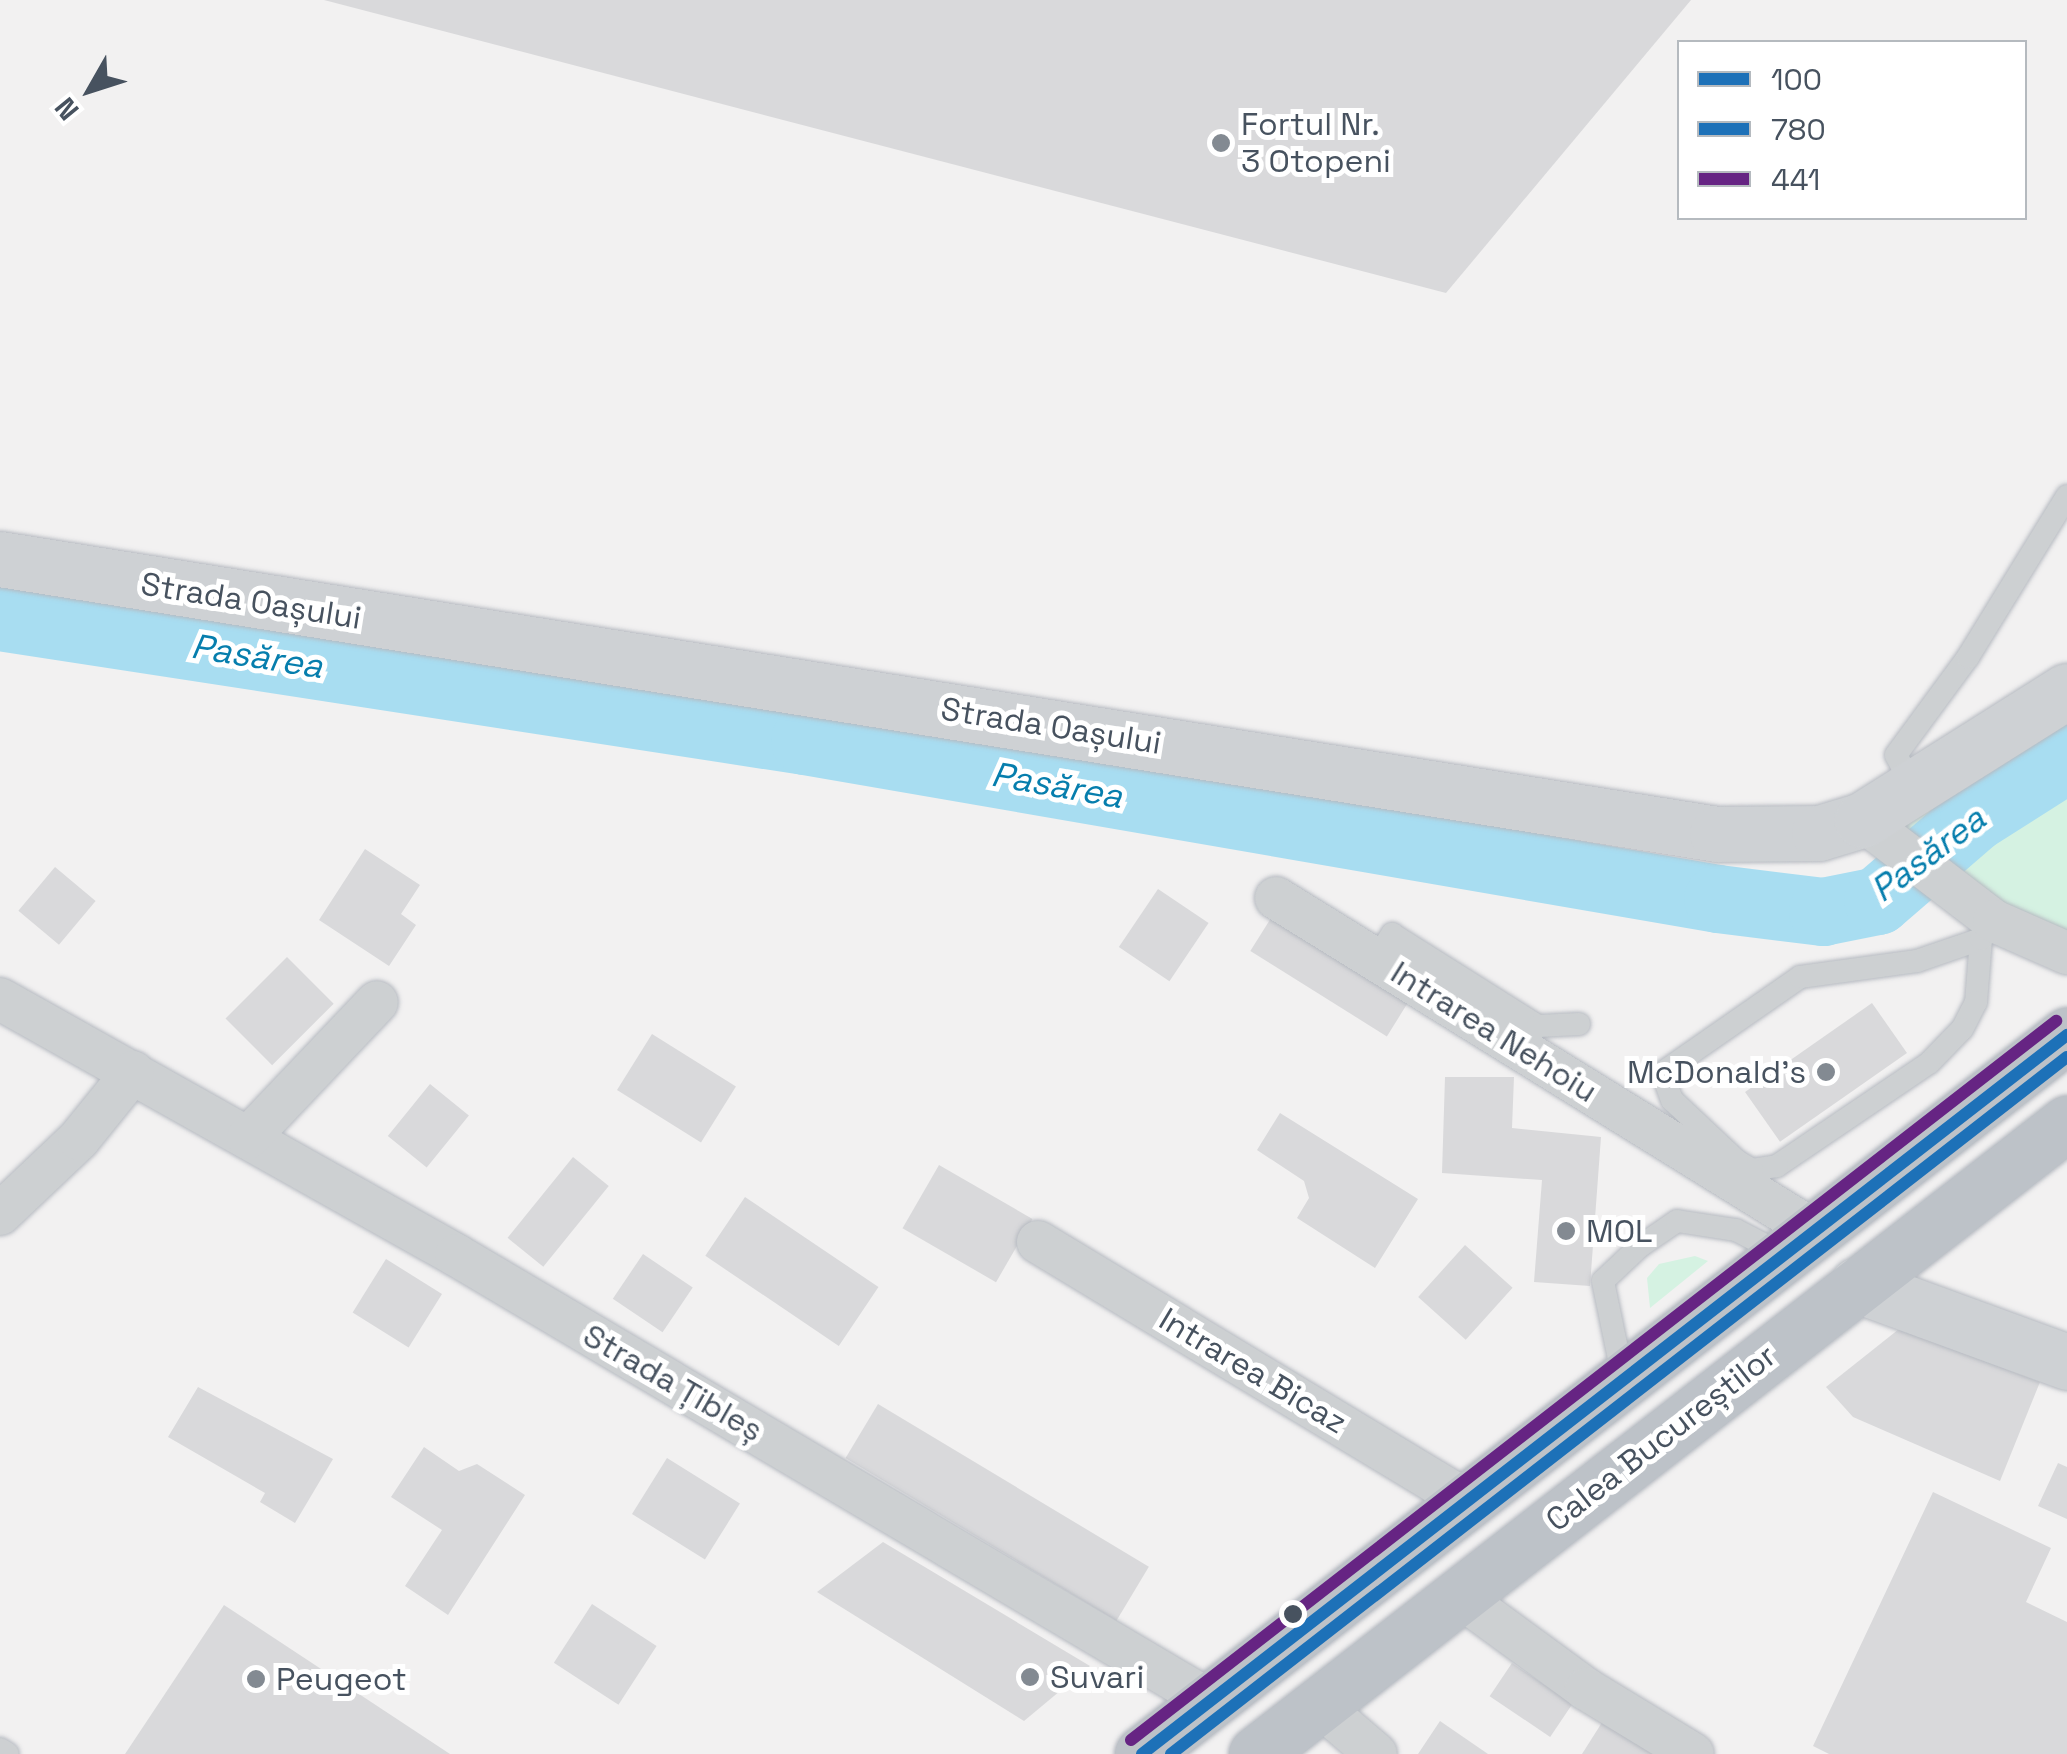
<!DOCTYPE html>
<html>
<head>
<meta charset="utf-8">
<style>
  body { margin:0 }
  #map { position:relative; width:2067px; height:1754px; overflow:hidden; background:#f2f1f1; font-family:"Space Grotesk",sans-serif }
  div>[style] { position:absolute }
  .green>* { inset:0; background:#d5f2e2 }
  .river>* { height:68px; margin:-34px; padding:0 34px; transform-origin:34px; border-radius:34px; background:#a8ddf1 }
  .building>* { inset:0; background:#d9d9db; transform-origin:0 0 }
  .roads { filter:drop-shadow(0 0 2px #b6bac1) drop-shadow(0 0 2px #b6bac1) }
  .lane>* { height:22px; margin:-11px; padding:0 11px; transform-origin:11px; border-radius:11px; background:#cdd0d2 }
  .street>* { height:42px; margin:-21px; padding:0 21px; transform-origin:21px; border-radius:21px; background:#cdd0d2 }
  .secondary>* { height:55px; margin:-27.5px; padding:0 27.5px; transform-origin:27.5px; border-radius:27.5px; background:#ced1d4 }
  .highway>* { height:55px; margin:-27.5px; padding:0 27.5px; transform-origin:27.5px; border-radius:27.5px; background:#bdc2c8 }
  .bus-1>* { height:12px; margin:-6px; padding:0 6px; transform-origin:6px; border-radius:6px; background:#1d71b8 }
  .bus-2>* { height:12px; margin:-6px; padding:0 6px; transform-origin:6px; border-radius:6px; background:#1d71b8 }
  .bus-3>* { height:12px; margin:-6px; padding:0 6px; transform-origin:6px; border-radius:6px; background:#662483 }
  .dots>* { width:28px; height:28px; translate:-50% -50%; box-sizing:border-box; border:5px solid #fff; border-radius:50% }
  span { translate:-50% -50%; white-space:nowrap; text-align:center; line-height:1.15; -webkit-text-stroke:10px #fff; paint-order:stroke }
  .poi-label { font-size:32px; color:#47525f }
  .left { translate:0 -50%; text-align:left }
  .right { translate:-100% -50%; text-align:right }
  .street-label { font-size:32px; color:#47525f }
  .water-label { font-size:35px; color:#067ead; font-style:italic }
  .legend { position:absolute; left:1677px; top:40px; width:350px; height:180px; box-sizing:border-box; background:#fff; border:2px solid #b5babf; margin:0; padding:12px 18px; list-style:none; font-size:30px; color:#47525f }
  .legend li { display:flex; align-items:center; gap:20px; height:50px }
  .legend b { width:50px; border:2px solid #b5babf }
  .north { position:absolute; left:40px; top:40px; width:100px; height:100px; -webkit-text-stroke:8px #fff; paint-order:stroke; rotate:231deg; font-size:28px; font-weight:700; line-height:40px; text-align:center; color:#47525f }
  .north::after { content:''; display:block; margin:auto; width:35px; height:45px; background:#47525f; clip-path:polygon(50% 0,100% 100%,50% 72%,0 100%) }
</style>
</head>
<body>
<div id="map">
  <div class="green">
    <div style="clip-path:polygon(2067px 691px,2067px 953px,1862px 820px)"></div>
    <div style="clip-path:polygon(1695px 1256px,1708px 1261px,1650px 1308px,1647px 1278px,1659px 1264px)"></div>
  </div>
  <div class="river">
    <div style="left:0;top:617px;width:814px;rotate:8.76deg"></div>
    <div style="left:805px;top:741px;width:927px;rotate:9.82deg"></div>
    <div style="left:1718px;top:899px;width:106px;rotate:7.1deg"></div>
    <div style="left:1823px;top:912px;width:56px;rotate:-11.3deg"></div>
    <div style="left:1878px;top:901px;width:127px;rotate:-40.8deg"></div>
    <div style="left:1974px;top:818px;width:110px;rotate:-32.4deg"></div>
  </div>
  <div class="building">
    <div style="clip-path:polygon(324px 0,1691px 0,1446px 293px)"></div>
    <div style="clip-path:polygon(365px 849px,420px 885px,401px 914px,416px 925px,389px 966px,319px 920px)"></div>
    <div style="left:55px;top:867px;width:53px;height:57px;rotate:40deg"></div>
    <div style="left:1158px;top:889px;width:61px;height:70px;rotate:34deg"></div>
    <div style="left:1271px;top:918px;width:161px;height:39px;rotate:32deg"></div>
    <div style="left:287px;top:957px;width:66px;height:87px;rotate:45deg"></div>
    <div style="left:1872px;top:1003px;width:61px;height:155px;rotate:55deg"></div>
    <div style="left:652px;top:1034px;width:99px;height:66px;rotate:32deg"></div>
    <div style="clip-path:polygon(1445px 1077px,1514px 1077px,1512px 1128px,1601px 1137px,1590px 1286px,1534px 1282px,1542px 1180px,1442px 1173px)"></div>
    <div style="left:430px;top:1084px;width:50px;height:67px;rotate:39deg"></div>
    <div style="clip-path:polygon(1280px 1113px,1418px 1199px,1375px 1268px,1297px 1218px,1309px 1198px,1304px 1181px,1257px 1150px)"></div>
    <div style="left:573px;top:1157px;width:46px;height:104px;rotate:39deg"></div>
    <div style="left:939px;top:1165px;width:108px;height:73px;rotate:30deg"></div>
    <div style="left:745px;top:1197px;width:161px;height:71px;rotate:34deg"></div>
    <div style="left:1465px;top:1245px;width:64px;height:70px;rotate:42deg"></div>
    <div style="left:643px;top:1254px;width:60px;height:54px;rotate:34deg"></div>
    <div style="left:386px;top:1259px;width:66px;height:63px;rotate:32deg"></div>
    <div style="clip-path:polygon(1899px 1329px,2040px 1382px,2000px 1481px,1853px 1417px,1826px 1387px)"></div>
    <div style="clip-path:polygon(198px 1387px,333px 1459px,295px 1523px,260px 1502px,265px 1493px,168px 1437px)"></div>
    <div style="left:878px;top:1404px;width:316px;height:63px;rotate:31deg"></div>
    <div style="clip-path:polygon(424px 1447px,459px 1471px,477px 1464px,525px 1495px,448px 1615px,405px 1586px,442px 1530px,391px 1497px)"></div>
    <div style="left:667px;top:1458px;width:86px;height:66px;rotate:32deg"></div>
    <div style="clip-path:polygon(2058px 1463px,2067px 1467px,2067px 1519px,2038px 1506px)"></div>
    <div style="clip-path:polygon(1933px 1492px,2051px 1548px,2026px 1602px,2067px 1622px,2067px 1754px,1829px 1754px,1813px 1746px)"></div>
    <div style="clip-path:polygon(883px 1542px,1090px 1666px,1024px 1721px,817px 1592px)"></div>
    <div style="left:592px;top:1604px;width:77px;height:70px;rotate:33deg"></div>
    <div style="clip-path:polygon(224px 1605px,450px 1754px,125px 1754px)"></div>
    <div style="left:1512px;top:1663px;width:73px;height:40px;rotate:34deg"></div>
    <div style="clip-path:polygon(1608px 1713px,1653px 1754px,1582px 1754px)"></div>
    <div style="clip-path:polygon(1440px 1721px,1488px 1754px,1418px 1754px)"></div>
  </div>
  <div class="roads">
    <div class="lane">
      <div style="left:1913px;top:787px;width:36px;rotate:-118deg"></div>
      <div style="left:1896px;top:755px;width:122px;rotate:-53.7deg"></div>
      <div style="left:1968px;top:657px;width:189px;rotate:-58.4deg"></div>
      <div style="left:1981px;top:939px;width:63px;rotate:94.5deg"></div>
      <div style="left:1976px;top:1002px;width:30px;rotate:117deg"></div>
      <div style="left:1962px;top:1029px;width:47px;rotate:134.1deg"></div>
      <div style="left:1929px;top:1063px;width:184px;rotate:145.9deg"></div>
      <div style="left:1777px;top:1166px;width:25px;rotate:171deg"></div>
      <div style="left:1752px;top:1170px;width:17px;rotate:-149deg"></div>
      <div style="left:1737px;top:1161px;width:89px;rotate:-136.8deg"></div>
      <div style="left:1672px;top:1100px;width:29px;rotate:-110deg"></div>
      <div style="left:1662px;top:1073px;width:168px;rotate:-34.8deg"></div>
      <div style="left:1800px;top:977px;width:118px;rotate:-7.8deg"></div>
      <div style="left:1917px;top:961px;width:68px;rotate:-19deg"></div>
      <div style="left:1981px;top:939px;width:22px;rotate:-54deg"></div>
      <div style="left:1376px;top:959px;width:30px;rotate:-57deg"></div>
      <div style="left:1392px;top:934px;width:173px;rotate:32.2deg"></div>
      <div style="left:1538px;top:1026px;width:41px;rotate:-2.8deg"></div>
      <div style="left:1623px;top:1378px;width:99px;rotate:-101.7deg"></div>
      <div style="left:1603px;top:1281px;width:50px;rotate:-43.4deg"></div>
      <div style="left:1639px;top:1247px;width:46px;rotate:-34.4deg"></div>
      <div style="left:1677px;top:1221px;width:60px;rotate:8.7deg"></div>
      <div style="left:1736px;top:1230px;width:52px;rotate:27.6deg"></div>
      <div style="left:0;top:1749px;width:9px;rotate:32deg"></div>
    </div>
    <div class="street">
      <div style="left:1862px;top:820px;width:166px;rotate:37.4deg"></div>
      <div style="left:1994px;top:921px;width:80px;rotate:23.7deg"></div>
      <div style="left:1276px;top:898px;width:631px;rotate:31.73deg"></div>
      <div style="left:0;top:999px;width:523px;rotate:29.31deg"></div>
      <div style="left:456px;top:1255px;width:876px;rotate:30.6deg"></div>
      <div style="left:248px;top:1138px;width:187px;rotate:-46.5deg"></div>
      <div style="left:0;top:1214px;width:109px;rotate:-43.5deg"></div>
      <div style="left:79px;top:1139px;width:86px;rotate:-51.1deg"></div>
      <div style="left:1038px;top:1242px;width:501px;rotate:31.12deg"></div>
      <div style="left:1459px;top:1596px;width:157px;rotate:36.2deg"></div>
      <div style="left:1586px;top:1689px;width:125px;rotate:31.3deg"></div>
      <div style="left:1319px;top:1705px;width:75px;rotate:40.7deg"></div>
    </div>
    <div class="secondary">
      <div style="left:0;top:559px;width:1739px;rotate:9.1deg"></div>
      <div style="left:1717px;top:834px;width:102px;rotate:-0.6deg"></div>
      <div style="left:1819px;top:833px;width:45px;rotate:-16.8deg"></div>
      <div style="left:1862px;top:820px;width:242px;rotate:-32.2deg"></div>
      <div style="left:1857px;top:1285px;width:224px;rotate:20.1deg"></div>
    </div>
    <div class="highway">
      <div style="left:1142px;top:1754px;width:1172px;rotate:-37.86deg"></div>
      <div style="left:1256px;top:1754px;width:1028px;rotate:-37.88deg"></div>
    </div>
  </div>
  <div class="bus-1">
    <div style="left:1142px;top:1754px;width:1172px;rotate:-37.86deg"></div>
  </div>
  <div class="bus-2">
    <div style="left:1171px;top:1754px;width:1135px;rotate:-37.88deg"></div>
  </div>
  <div class="bus-3">
    <div style="left:1131px;top:1740px;width:1172px;rotate:-37.86deg"></div>
  </div>
  <div class="dots">
    <div style="left:1221px;top:143px;background:#838a92"></div>
    <div style="left:1826px;top:1072px;background:#838a92"></div>
    <div style="left:1566px;top:1231px;background:#838a92"></div>
    <div style="left:1293px;top:1614px;background:#47525f"></div>
    <div style="left:1030px;top:1677px;background:#838a92"></div>
    <div style="left:256px;top:1679px;background:#838a92"></div>
  </div>
  <div class="poi-label">
    <span class="left" style="left:1241px;top:143px">Fortul Nr.<br>3 Otopeni</span>
    <span class="right" style="left:1806px;top:1072px">McDonald's</span>
    <span class="left" style="left:1586px;top:1231px">MOL</span>
    <span class="left" style="left:1050px;top:1677px">Suvari</span>
    <span class="left" style="left:276px;top:1679px">Peugeot</span>
  </div>
  <div class="street-label">
    <span style="left:251px;top:601px;rotate:9deg">Strada Oașului</span>
    <span style="left:1051px;top:726px;rotate:9deg">Strada Oașului</span>
    <span style="left:1494px;top:1032px;rotate:32deg">Intrarea Nehoiu</span>
    <span style="left:1253px;top:1371px;rotate:31deg">Intrarea Bicaz</span>
    <span style="left:673px;top:1383px;rotate:30deg">Strada Țibleș</span>
    <span style="left:1661px;top:1438px;rotate:-38deg">Calea Bucureștilor</span>
  </div>
  <div class="water-label">
    <span style="left:257px;top:656px;rotate:9deg">Pasărea</span>
    <span style="left:1057px;top:785px;rotate:10deg">Pasărea</span>
    <span style="left:1928px;top:854px;rotate:-37deg">Pasărea</span>
  </div>
  <ul class="legend">
  <li><b style="height:12px;background:#1d71b8"></b>100</li>
  <li><b style="height:12px;background:#1d71b8"></b>780</li>
  <li><b style="height:12px;background:#662483"></b>441</li>
  </ul>
  <div class="north">N</div>
</div>
</body>
</html>
